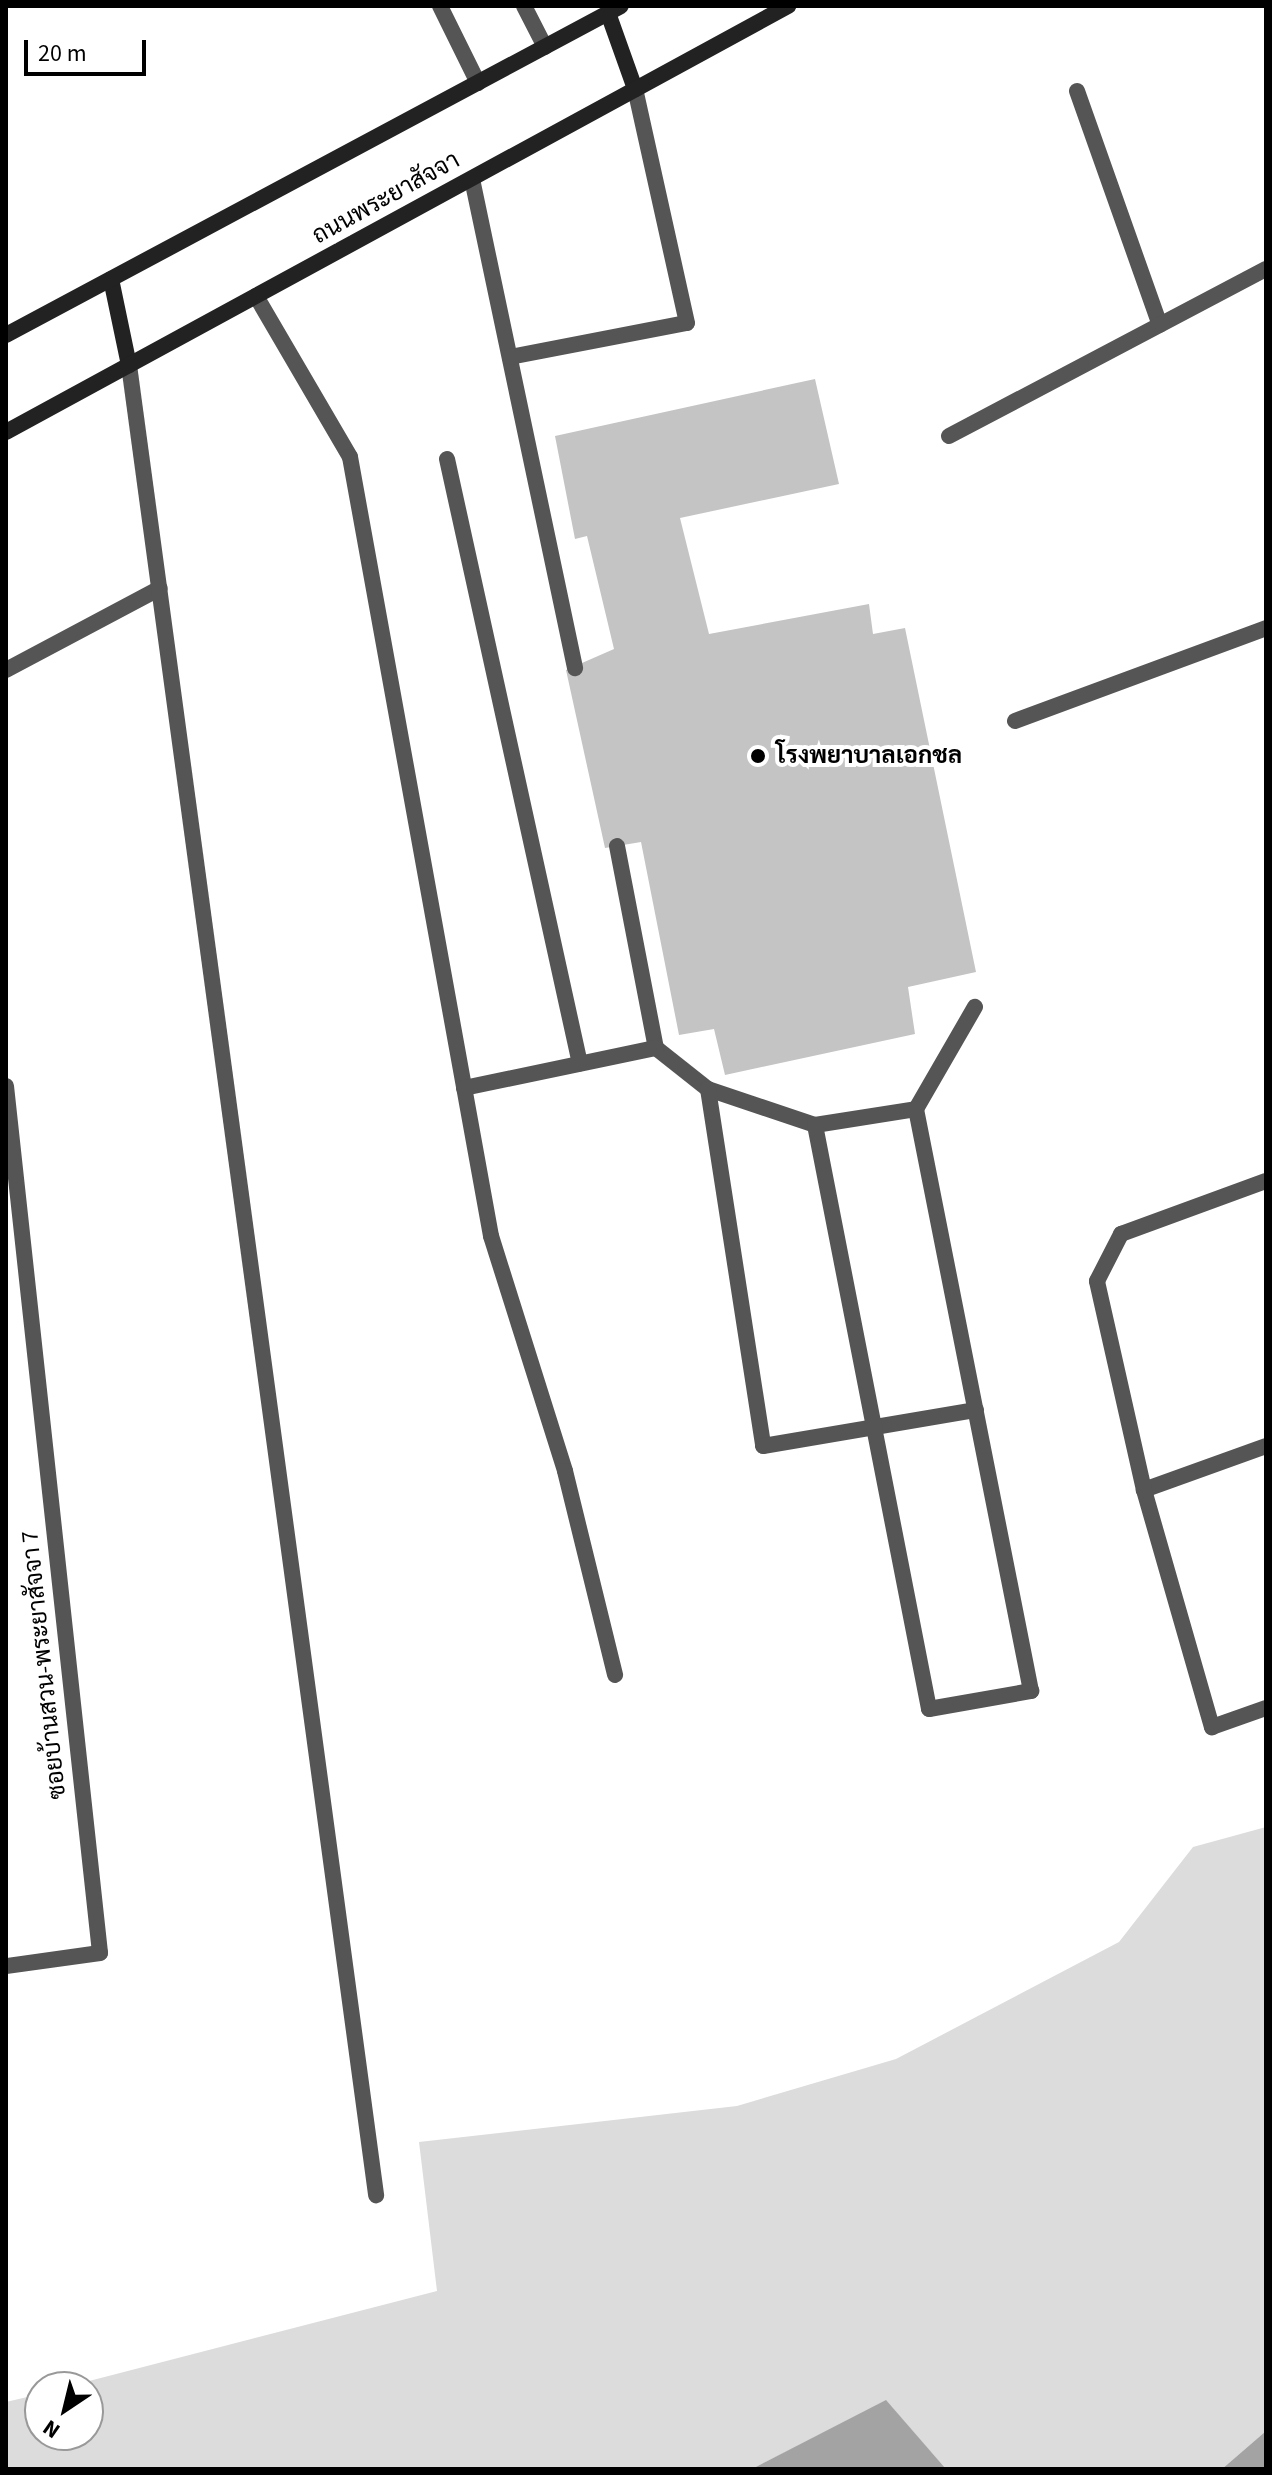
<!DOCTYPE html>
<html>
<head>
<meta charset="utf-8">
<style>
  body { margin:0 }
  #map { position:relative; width:1272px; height:2475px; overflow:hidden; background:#fff; font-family:"Source Sans 3",Sarabun,sans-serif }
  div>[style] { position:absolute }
  .green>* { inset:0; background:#dcdcdc }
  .water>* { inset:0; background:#a3a3a3 }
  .building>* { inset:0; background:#c4c4c4 }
  .lane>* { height:16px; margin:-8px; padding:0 8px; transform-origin:8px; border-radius:8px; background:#555 }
  .street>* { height:16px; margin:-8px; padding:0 8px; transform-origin:8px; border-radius:8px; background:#555 }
  .secondary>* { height:16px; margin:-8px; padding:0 8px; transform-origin:8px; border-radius:8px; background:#222 }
  .dots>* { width:22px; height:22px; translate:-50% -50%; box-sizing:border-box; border:4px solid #fff; border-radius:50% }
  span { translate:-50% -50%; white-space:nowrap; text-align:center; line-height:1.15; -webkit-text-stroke:8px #fff; paint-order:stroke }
  .street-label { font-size:24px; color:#000 }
  .poi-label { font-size:24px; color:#000; font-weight:700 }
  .left { translate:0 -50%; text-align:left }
  .frame { position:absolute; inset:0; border:8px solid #000; pointer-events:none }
  .north { position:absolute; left:24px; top:2371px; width:80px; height:80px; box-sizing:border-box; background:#fff; border:2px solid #999; border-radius:50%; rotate:215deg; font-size:22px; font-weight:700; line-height:32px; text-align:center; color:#000 }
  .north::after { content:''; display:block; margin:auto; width:28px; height:36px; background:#000; clip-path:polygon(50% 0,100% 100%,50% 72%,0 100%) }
  .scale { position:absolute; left:24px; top:40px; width:122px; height:36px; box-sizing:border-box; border:4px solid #000; border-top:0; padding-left:10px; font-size:24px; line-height:28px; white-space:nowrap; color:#000; -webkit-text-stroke:6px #fff; paint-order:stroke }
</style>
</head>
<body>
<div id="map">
  <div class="green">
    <div style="clip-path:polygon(1266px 1827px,1266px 2431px,1222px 2469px,946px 2469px,886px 2401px,752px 2469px,6px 2469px,6px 2402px,40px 2394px,40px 2435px,88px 2435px,88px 2387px,66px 2387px,437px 2291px,419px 2142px,737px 2106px,896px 2059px,1119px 1942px,1193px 1847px)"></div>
  </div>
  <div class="water">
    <div style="clip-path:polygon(886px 2400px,946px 2469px,752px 2469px)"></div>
    <div style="clip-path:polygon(1266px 2431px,1266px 2469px,1222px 2469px)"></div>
  </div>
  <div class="building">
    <div style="clip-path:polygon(815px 379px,839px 484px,680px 518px,709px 634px,869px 604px,873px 634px,905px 628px,976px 972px,908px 987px,915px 1034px,725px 1075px,714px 1029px,679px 1035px,641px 842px,605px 848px,566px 670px,614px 649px,587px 536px,575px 539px,555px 436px)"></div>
  </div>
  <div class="lane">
    <div style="left:440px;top:6px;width:86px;rotate:63.7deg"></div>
    <div style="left:524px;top:6px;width:46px;rotate:62.9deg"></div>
    <div style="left:472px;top:179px;width:500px;rotate:78.1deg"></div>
    <div style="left:256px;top:296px;width:186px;rotate:59.7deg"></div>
    <div style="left:350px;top:457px;width:792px;rotate:79.74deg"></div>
    <div style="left:491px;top:1236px;width:246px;rotate:72.5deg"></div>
    <div style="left:565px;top:1471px;width:210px;rotate:76.2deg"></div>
    <div style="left:510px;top:357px;width:180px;rotate:-10.9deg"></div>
    <div style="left:687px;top:323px;width:240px;rotate:-102.5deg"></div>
    <div style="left:447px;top:459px;width:619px;rotate:77.6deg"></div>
    <div style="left:6px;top:670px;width:174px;rotate:-28deg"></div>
    <div style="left:617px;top:846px;width:206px;rotate:79.1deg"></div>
    <div style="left:656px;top:1048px;width:66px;rotate:38.3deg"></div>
    <div style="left:708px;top:1089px;width:113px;rotate:18.6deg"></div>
    <div style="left:815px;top:1125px;width:102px;rotate:-9deg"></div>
    <div style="left:916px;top:1109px;width:118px;rotate:-60deg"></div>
    <div style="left:464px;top:1088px;width:196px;rotate:-11.8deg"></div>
    <div style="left:708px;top:1089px;width:361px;rotate:81.2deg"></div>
    <div style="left:763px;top:1446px;width:216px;rotate:-9.6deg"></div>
    <div style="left:815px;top:1125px;width:595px;rotate:78.95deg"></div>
    <div style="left:929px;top:1709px;width:104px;rotate:-10deg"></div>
    <div style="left:1031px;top:1691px;width:593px;rotate:-101.18deg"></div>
  </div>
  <div class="street">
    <div style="left:1077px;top:91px;width:248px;rotate:70.5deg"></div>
    <div style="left:129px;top:365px;width:1847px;rotate:82.31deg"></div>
    <div style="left:949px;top:436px;width:358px;rotate:-27.8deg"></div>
    <div style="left:1015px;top:721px;width:268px;rotate:-20.3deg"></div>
    <div style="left:6px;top:1086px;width:872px;rotate:83.81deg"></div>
    <div style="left:100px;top:1953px;width:95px;rotate:172.1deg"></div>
    <div style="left:1266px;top:1446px;width:130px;rotate:160.2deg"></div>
    <div style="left:1144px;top:1490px;width:247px;rotate:74deg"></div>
    <div style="left:1212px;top:1727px;width:57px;rotate:-19.4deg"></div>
    <div style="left:1144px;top:1490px;width:214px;rotate:-102.7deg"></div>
    <div style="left:1097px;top:1281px;width:53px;rotate:-62.9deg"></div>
    <div style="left:1121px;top:1234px;width:154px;rotate:-20.1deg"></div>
  </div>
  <div class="secondary">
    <div style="left:608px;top:13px;width:81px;rotate:70.4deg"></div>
    <div style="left:111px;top:279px;width:88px;rotate:78.2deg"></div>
    <div style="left:6px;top:335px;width:697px;rotate:-28.14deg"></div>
    <div style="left:6px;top:432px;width:891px;rotate:-28.58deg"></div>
  </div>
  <div class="dots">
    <div style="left:758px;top:756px;background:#000"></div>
  </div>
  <div class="street-label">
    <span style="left:386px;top:198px;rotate:-29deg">ถนนพระยาสัจจา</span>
    <span style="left:44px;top:1665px;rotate:-96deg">ซอยบ้านสวน-พระยาสัจจา 7</span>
  </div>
  <div class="poi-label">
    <span class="left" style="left:776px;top:756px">โรงพยาบาลเอกชล</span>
  </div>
  <div class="frame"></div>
  <div class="north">N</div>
  <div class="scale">20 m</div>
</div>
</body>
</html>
